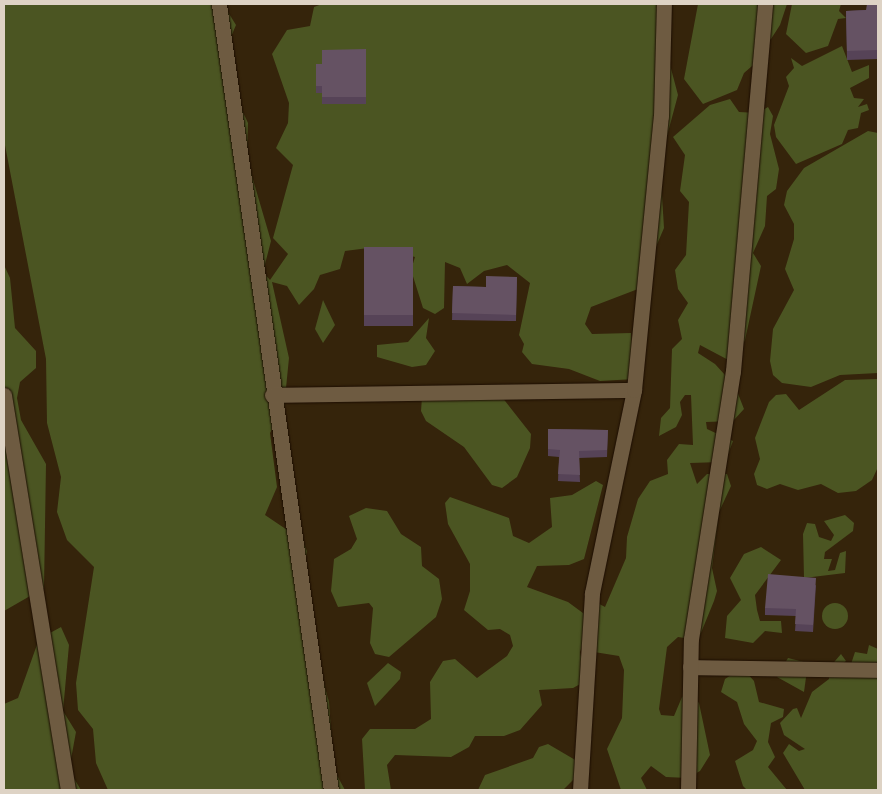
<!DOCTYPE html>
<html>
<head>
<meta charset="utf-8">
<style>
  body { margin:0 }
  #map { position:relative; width:882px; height:794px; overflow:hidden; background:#35240b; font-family:Georgia,serif }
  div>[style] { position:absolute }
  .green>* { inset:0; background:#4b5522 }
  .round { border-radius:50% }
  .roads { filter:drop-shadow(0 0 1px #1c0d00) drop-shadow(0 0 1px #1c0d00) }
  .minor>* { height:15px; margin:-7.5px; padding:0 7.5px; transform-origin:7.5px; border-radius:7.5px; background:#6e5b41 }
  .wall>* { inset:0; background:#564357; transform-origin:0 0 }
  .building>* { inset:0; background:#655263; transform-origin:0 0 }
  span { translate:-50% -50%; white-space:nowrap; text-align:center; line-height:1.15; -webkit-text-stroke:4.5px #2b1b02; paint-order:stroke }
  .frame { position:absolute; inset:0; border:5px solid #ded3c5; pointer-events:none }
</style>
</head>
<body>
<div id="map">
  <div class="green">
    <div style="clip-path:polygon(4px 4px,223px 4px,236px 25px,220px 63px,248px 123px,247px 159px,271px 241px,263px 272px,270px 280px,288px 254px,273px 238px,293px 165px,276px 148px,288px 123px,289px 103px,272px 54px,287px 30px,310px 26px,314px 7px,322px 4px,663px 4px,671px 46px,669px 61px,678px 95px,660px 162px,664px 228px,638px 289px,591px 307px,585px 324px,592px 334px,631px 333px,635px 379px,600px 381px,569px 369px,532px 364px,522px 352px,524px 344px,519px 335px,530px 283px,507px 265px,484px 271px,467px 284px,460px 268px,445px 262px,444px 308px,435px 314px,423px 308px,411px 270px,415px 257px,376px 247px,345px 251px,340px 269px,320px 275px,314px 289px,299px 305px,287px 286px,272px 282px,289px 358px,284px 408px,270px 433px,277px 487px,265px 515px,302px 540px,307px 551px,299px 592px,329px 702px,334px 770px,345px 790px,108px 790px,96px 763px,93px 729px,78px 710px,76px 683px,94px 567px,67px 540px,57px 512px,61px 477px,47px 423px,46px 359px,4px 140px)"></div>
    <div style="clip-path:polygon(698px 4px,787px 4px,780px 25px,771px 39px,760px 46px,759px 60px,744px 73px,737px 90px,703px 104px,684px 79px)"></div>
    <div style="clip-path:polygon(792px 4px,841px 4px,839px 11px,846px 18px,838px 19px,828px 46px,806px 53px,786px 34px)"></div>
    <div style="clip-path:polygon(842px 46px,852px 72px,869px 65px,869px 78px,850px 88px,854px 98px,864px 99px,858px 107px,867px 104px,869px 110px,861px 113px,858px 128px,848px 130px,842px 144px,796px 164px,776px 137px,774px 125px,789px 86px,786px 77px,794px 68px,791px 58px,802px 66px)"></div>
    <div style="clip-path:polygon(730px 99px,739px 112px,758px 113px,768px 107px,773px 116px,770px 134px,779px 169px,776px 189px,767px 196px,765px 226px,753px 253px,761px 266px,745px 340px,734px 363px,700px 345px,698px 353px,715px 364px,735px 386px,744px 409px,733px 421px,706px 422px,707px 429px,733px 441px,727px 457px,722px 462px,690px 463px,697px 484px,707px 474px,727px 474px,731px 486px,719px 512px,712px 568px,717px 591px,714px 601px,698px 640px,678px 637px,667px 647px,659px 709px,661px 715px,674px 716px,682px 697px,692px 695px,699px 703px,710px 755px,700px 771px,688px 778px,666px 777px,651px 766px,641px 778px,647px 790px,621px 790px,607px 749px,622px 718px,624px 670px,619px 656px,588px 651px,586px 636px,580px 652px,586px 681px,573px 688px,539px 690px,542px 705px,520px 730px,504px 736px,475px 736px,469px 747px,451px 757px,395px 755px,387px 765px,391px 790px,365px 790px,362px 739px,370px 729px,415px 729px,431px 719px,430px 682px,443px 661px,455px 659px,477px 678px,507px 656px,513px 646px,510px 635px,500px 629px,488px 630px,464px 610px,470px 591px,470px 564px,448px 524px,445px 503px,450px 497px,509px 518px,513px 536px,529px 543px,552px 527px,550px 498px,572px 495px,596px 481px,603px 485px,584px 559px,569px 565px,537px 566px,527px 587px,568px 602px,587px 616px,592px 600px,605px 607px,626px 558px,627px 537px,638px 499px,650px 481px,668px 474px,667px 460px,679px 444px,693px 445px,691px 395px,685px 395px,680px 402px,682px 415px,676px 427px,659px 436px,661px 418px,670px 408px,672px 349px,682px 339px,678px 320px,688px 303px,678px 289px,675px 270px,686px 255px,689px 202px,680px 191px,685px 155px,673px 137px,710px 105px)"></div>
    <div style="clip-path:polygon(868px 131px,878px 133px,878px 373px,840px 375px,811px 387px,782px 383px,773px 375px,770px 361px,773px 329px,794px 290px,785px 269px,794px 239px,794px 224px,784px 205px,787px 191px,804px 168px)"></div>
    <div style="clip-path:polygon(4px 265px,10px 278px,15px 328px,36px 351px,36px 368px,20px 382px,17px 398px,21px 420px,46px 464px,44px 588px,4px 611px)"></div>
    <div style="clip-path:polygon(323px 300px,335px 325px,323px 343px,315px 329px)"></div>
    <div style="clip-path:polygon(429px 318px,426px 338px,435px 351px,426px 365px,412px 367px,377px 357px,377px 345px,408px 342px)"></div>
    <div style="clip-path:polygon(878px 379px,878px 467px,872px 480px,856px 491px,838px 493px,821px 484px,798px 490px,780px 484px,767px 489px,757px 485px,754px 474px,760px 459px,755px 438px,769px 402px,776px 395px,786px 394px,799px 410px,845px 380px)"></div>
    <div style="clip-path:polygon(422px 397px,502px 397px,531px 434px,530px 448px,517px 477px,502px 488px,492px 485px,464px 447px,426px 421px,421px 411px)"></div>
    <div style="clip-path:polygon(366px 508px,387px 511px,401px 534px,421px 547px,422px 566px,439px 579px,442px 599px,436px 617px,389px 657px,375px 654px,370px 643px,373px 608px,369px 603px,338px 607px,331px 591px,334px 559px,351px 549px,357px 539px,349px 516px)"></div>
    <div style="clip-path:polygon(845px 515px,854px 523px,853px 531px,825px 552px,824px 559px,832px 559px,828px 571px,835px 570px,840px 553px,846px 551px,845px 573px,804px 578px,803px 534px,807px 523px,815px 524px,819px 537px,831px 541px,834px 535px,824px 521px)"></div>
    <div style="clip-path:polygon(761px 547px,781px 560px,755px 595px,757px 610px,760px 621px,781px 621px,782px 633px,765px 631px,753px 643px,725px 638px,727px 616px,741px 600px,730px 578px,744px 554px)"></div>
    <div class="round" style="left:822px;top:603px;width:26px;height:26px"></div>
    <div style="clip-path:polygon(61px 627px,69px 645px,63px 711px,76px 732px,69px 770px,81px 790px,4px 790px,4px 704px,18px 698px,39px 639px)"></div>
    <div style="clip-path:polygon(869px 645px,878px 649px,878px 790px,805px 790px,783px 753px,789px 744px,799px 751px,805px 749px,784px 735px,780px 723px,793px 709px,797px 708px,801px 718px,812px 692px,829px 679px,829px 668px,841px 654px,846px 661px,841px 665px,851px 664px,855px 652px,867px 654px)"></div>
    <div style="clip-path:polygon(788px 658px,808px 663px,804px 692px,777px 677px)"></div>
    <div style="clip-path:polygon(388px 663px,401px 672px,400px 679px,375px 706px,367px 683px)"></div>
    <div style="clip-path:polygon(737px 671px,746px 672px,754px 681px,759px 702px,784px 709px,783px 717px,771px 723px,768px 742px,775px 757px,768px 767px,787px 790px,747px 790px,743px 786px,735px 761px,753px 750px,757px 741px,744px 724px,737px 702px,721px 692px,725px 679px)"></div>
    <div style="clip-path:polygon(548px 744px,577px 761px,577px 776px,563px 790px,478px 790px,485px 775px,533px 758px,539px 747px)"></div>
  </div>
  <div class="roads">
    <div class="minor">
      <div style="left:219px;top:4px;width:794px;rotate:81.89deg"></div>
      <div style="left:4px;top:395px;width:400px;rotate:80.8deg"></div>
      <div style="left:272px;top:395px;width:362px;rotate:-0.8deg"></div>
      <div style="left:690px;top:667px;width:188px;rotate:0.9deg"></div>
      <div style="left:580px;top:790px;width:197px;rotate:-86.5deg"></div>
      <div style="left:592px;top:593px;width:207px;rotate:-78.3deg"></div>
      <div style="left:634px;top:390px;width:275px;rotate:-84.4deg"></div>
      <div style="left:661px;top:116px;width:112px;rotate:-88.5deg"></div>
      <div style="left:688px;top:790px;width:151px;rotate:-88.9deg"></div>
      <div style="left:691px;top:639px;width:271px;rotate:-81.1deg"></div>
      <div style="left:733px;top:371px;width:368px;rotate:-85deg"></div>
    </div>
  </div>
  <div class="wall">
    <div style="clip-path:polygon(878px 4px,878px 59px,847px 60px,846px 11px,866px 10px)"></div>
    <div style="clip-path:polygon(366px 49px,366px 104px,322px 104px,322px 93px,316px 93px,316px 71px,322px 64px)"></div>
    <div style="left:413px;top:247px;width:79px;height:49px;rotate:90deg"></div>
    <div style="clip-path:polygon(517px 277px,516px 321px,452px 320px,453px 286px,486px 287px)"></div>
    <div style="clip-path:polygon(548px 429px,608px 430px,607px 457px,579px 458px,580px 482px,558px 481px,559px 457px,548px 456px)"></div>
    <div style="clip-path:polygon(816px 585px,813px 632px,795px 631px,796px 616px,765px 615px,765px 608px)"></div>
  </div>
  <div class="building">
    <div style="clip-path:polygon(867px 4px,878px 4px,878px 50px,847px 51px,846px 11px,866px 10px)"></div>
    <div style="clip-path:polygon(366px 49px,366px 97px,322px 97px,322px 86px,316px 86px,316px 64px,322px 64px,322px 50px)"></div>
    <div style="left:413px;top:247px;width:68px;height:49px;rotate:90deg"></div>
    <div style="clip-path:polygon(486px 276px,517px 277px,516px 315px,452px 313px,453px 286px,486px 287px)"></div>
    <div style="clip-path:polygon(548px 429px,608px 430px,607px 450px,579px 451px,580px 475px,558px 474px,560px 450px,548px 449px)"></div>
    <div style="clip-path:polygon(768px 574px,816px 578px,813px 625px,795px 624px,796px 609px,765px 608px)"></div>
  </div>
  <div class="frame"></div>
</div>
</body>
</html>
